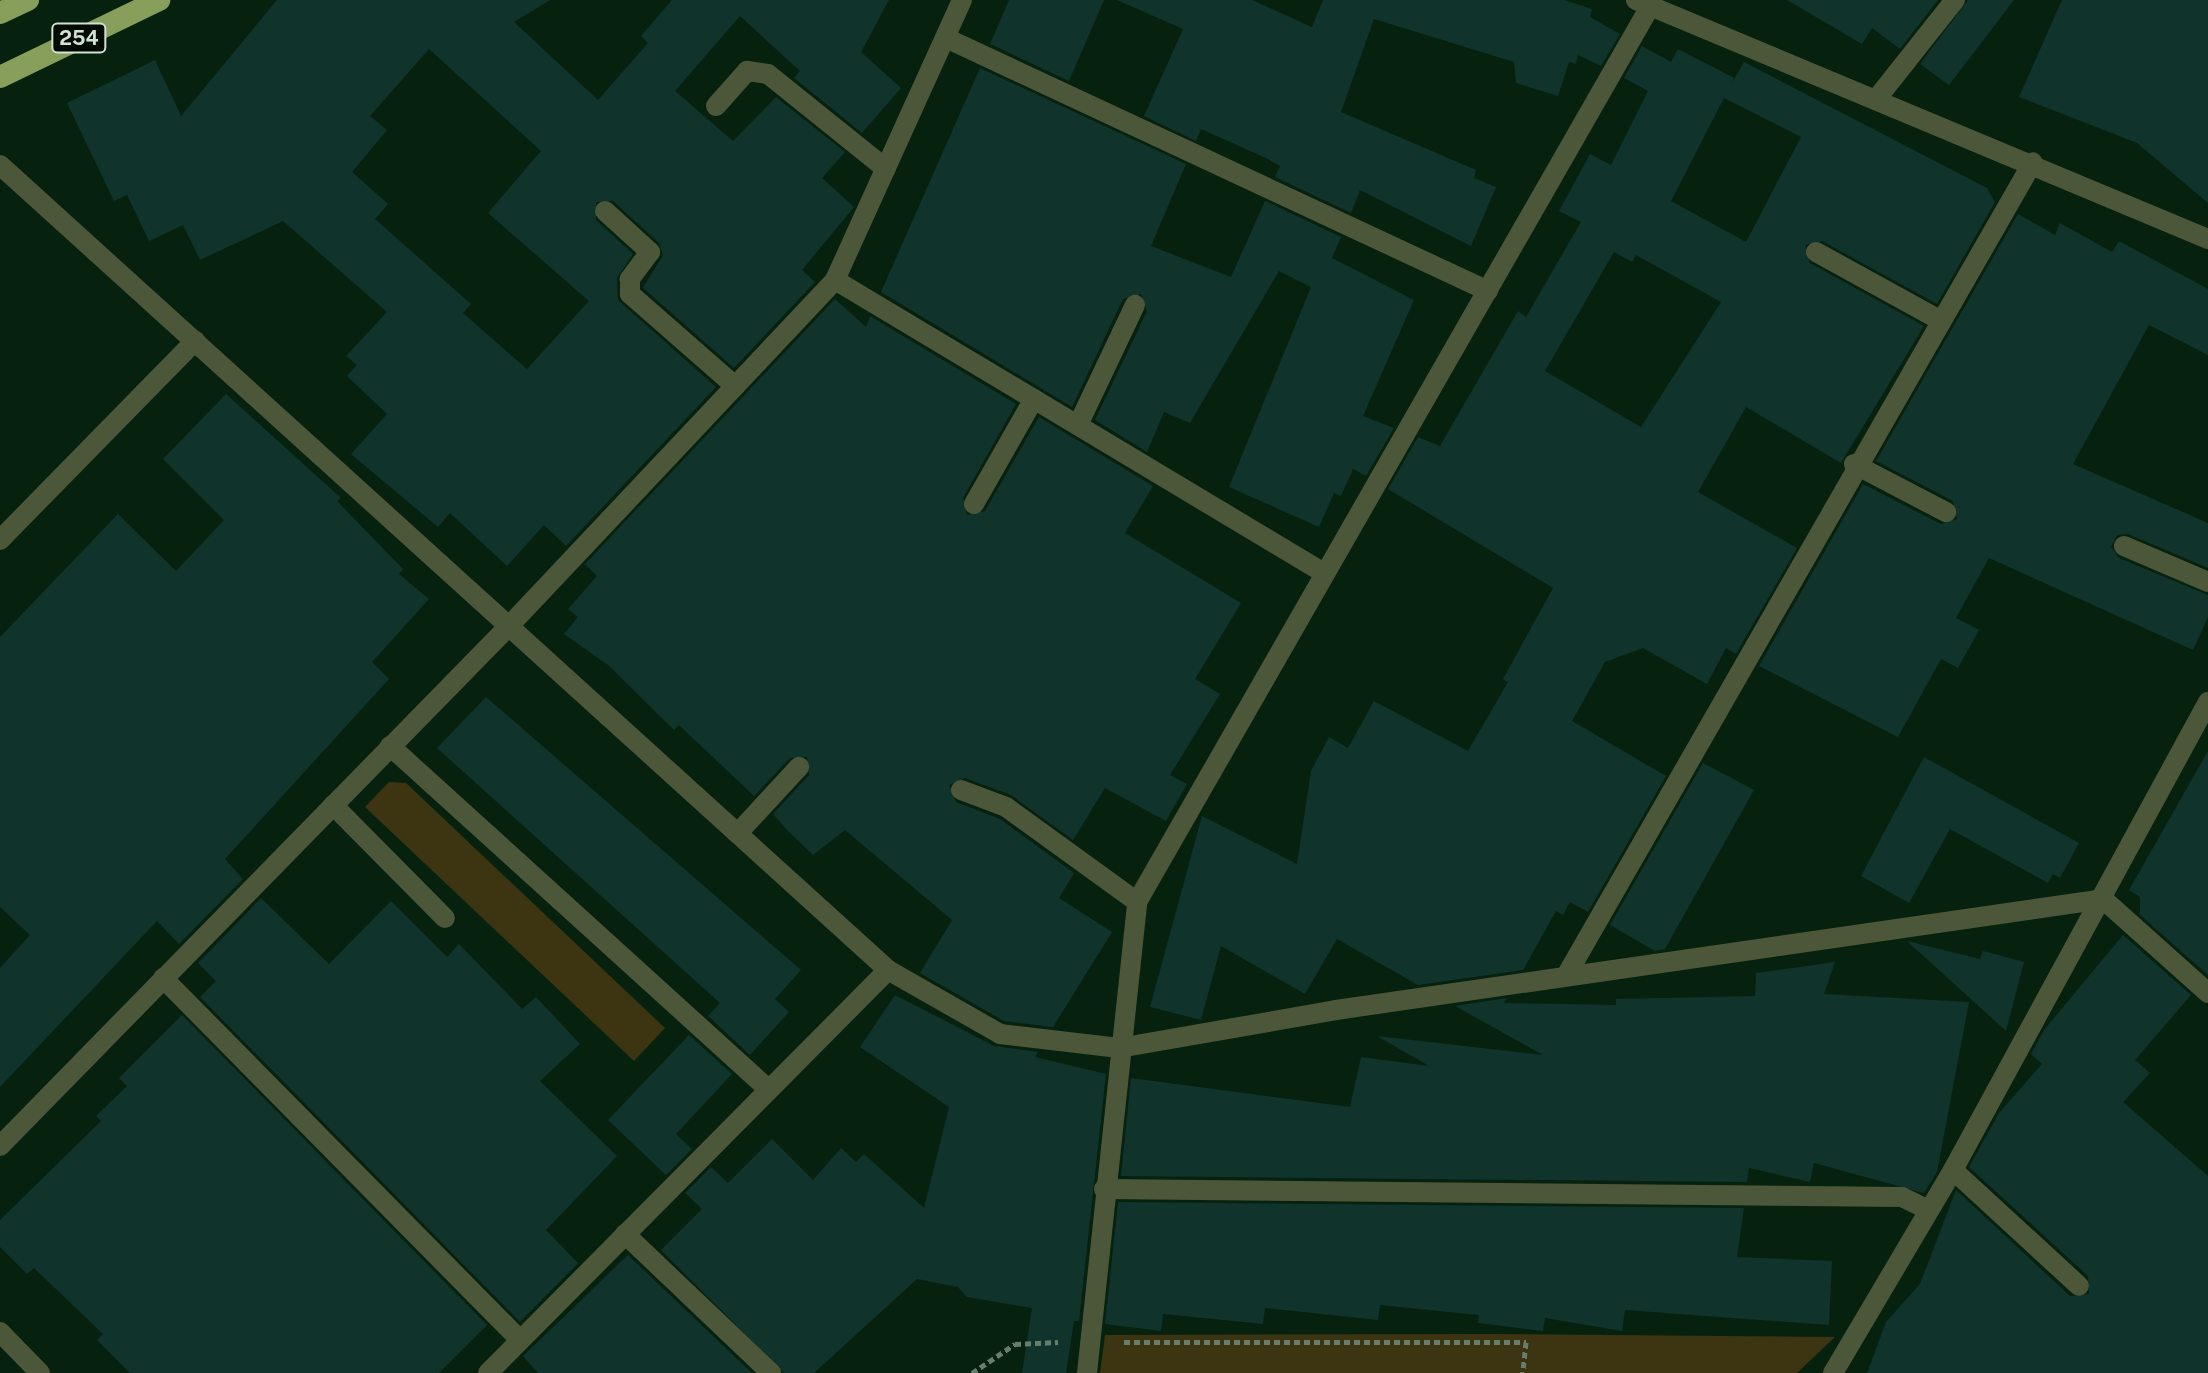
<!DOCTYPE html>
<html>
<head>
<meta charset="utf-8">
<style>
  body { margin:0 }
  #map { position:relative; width:2208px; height:1373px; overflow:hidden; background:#06220f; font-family:"Public Sans",sans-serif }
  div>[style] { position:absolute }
  .green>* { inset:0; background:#3d3511 }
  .building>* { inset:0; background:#10332c }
  .path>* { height:5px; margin-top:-2.5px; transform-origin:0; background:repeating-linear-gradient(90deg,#677d6d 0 6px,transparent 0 10px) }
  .service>* { height:20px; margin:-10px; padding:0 10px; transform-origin:10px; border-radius:10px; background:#4c573a }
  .minor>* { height:20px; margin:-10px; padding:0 10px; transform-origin:10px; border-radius:10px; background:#4c573a }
  .tertiary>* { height:20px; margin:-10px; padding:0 10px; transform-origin:10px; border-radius:10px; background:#4c573a }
  .trunk>* { height:22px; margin:-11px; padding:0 11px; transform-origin:11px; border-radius:11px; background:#889f5b }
  span { translate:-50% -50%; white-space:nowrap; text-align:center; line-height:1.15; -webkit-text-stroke:6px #010903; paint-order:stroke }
  .shield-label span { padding:2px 6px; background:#010903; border:2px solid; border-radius:6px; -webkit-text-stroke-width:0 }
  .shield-label { font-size:20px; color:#d1e1d4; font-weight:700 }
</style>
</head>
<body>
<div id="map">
  <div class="green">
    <div style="clip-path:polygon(389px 782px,406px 783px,665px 1028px,634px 1061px,365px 807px)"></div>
    <div style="clip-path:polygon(1105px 1335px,1487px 1334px,1835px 1337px,1797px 1373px,1100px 1373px)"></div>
  </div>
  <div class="building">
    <div style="clip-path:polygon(evenodd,277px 0,550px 0,514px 22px,598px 100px,648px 43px,641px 36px,672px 0,889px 0,861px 52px,901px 88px,862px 133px,794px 78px,800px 71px,740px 16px,675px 91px,733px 141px,776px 97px,845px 152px,822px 178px,854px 207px,802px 270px,815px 282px,734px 368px,643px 288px,663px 255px,659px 243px,613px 201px,596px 202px,596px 220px,633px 254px,617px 278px,618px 300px,716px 387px,566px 546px,544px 525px,507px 566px,450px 513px,438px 527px,351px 454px,387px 414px,347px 376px,357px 365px,346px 356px,387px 312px,283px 221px,200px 260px,183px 225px,149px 241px,127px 195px,114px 201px,67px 103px,155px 60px,181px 116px,277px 0,429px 49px,541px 151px,488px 213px,589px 301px,527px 369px,463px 313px,471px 304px,375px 219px,388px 204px,352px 172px,387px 130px,370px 116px,429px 49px)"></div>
    <div style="clip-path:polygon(1009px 0,1104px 0,1069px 81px,990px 44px)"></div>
    <div style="clip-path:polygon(1117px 0,1252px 0,1312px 27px,1323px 0,1564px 0,1592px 9px,1590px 17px,1620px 34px,1601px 66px,1578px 55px,1576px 64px,1569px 62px,1558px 96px,1516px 83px,1514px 62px,1374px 19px,1341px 112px,1476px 170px,1474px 178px,1496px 187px,1471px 246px,1360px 190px,1351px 213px,1275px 177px,1280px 166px,1268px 159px,1201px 129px,1196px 141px,1144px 116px,1183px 29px)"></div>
    <div style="clip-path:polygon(1787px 0,1938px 0,1900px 49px,1872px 28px,1862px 44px)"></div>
    <div style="clip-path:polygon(1968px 0,2014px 0,1949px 85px,1920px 64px)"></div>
    <div style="clip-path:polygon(2062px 0,2208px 0,2208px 203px,2137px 143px,2019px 97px)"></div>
    <div style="clip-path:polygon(evenodd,1642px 46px,1671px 62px,1678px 49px,1734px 78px,1732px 83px,1744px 62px,1987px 188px,1995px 202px,1937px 304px,1822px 241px,1805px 245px,1810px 263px,1924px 326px,1841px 463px,1746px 407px,1698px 492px,1797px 548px,1736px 654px,1726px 648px,1707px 684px,1643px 648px,1605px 662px,1572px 721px,1666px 776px,1588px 912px,1570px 902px,1563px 915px,1556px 911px,1523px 970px,1418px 985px,1337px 939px,1305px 994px,1221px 946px,1201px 1020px,1150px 1007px,1202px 816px,1297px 864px,1311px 771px,1329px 737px,1348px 748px,1374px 701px,1468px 751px,1508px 682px,1503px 679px,1553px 588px,1388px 489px,1418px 437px,1440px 446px,1518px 311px,1526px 317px,1581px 222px,1559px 211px,1590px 154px,1611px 165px,1648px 91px,1624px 78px,1642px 46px,1724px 98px,1801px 137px,1746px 242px,1671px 201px,1724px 98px,1642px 46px,1614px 252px,1632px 262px,1636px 255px,1721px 302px,1641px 427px,1545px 371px,1614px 252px)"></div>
    <div style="clip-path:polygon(980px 68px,1186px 164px,1151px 246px,1231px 277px,1265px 201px,1341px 237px,1332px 258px,1414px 300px,1363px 416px,1394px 428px,1366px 476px,1353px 469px,1341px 496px,1334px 493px,1319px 527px,1229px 487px,1311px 287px,1279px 271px,1190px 423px,1164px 412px,1147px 452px,1095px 420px,1147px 311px,1141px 294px,1123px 299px,1072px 407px,881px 292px)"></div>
    <div style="clip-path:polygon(2018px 214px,2055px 235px,2060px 223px,2112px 252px,2119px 241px,2208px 289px,2208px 355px,2149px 325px,2073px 464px,2208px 523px,2208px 568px,2128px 534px,2117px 535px,2111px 547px,2119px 558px,2208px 595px,2208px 617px,2193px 650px,1989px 558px,1956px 618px,1979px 630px,1958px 668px,1941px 659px,1898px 737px,1759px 666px,1863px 484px,1941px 524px,1957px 519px,1953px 501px,1876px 461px)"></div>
    <div style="clip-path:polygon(835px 299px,866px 327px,870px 316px,1016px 404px,963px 498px,967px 515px,985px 511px,1039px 417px,1153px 486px,1125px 533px,1241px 603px,1195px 679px,1220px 694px,1170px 775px,1187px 784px,1166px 821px,1105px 788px,1073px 840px,1011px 795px,965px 778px,949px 785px,956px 802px,1000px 819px,1074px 873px,1059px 898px,1112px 932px,1053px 1027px,1004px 1021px,920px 973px,952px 920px,845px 830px,813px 855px,786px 829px,773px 814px,809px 775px,807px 757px,790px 758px,754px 796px,679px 725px,674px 730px,608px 665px,564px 634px,578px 617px,568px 609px,597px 576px,585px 564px)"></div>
    <div style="clip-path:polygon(226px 394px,341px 498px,337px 501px,403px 569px,399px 574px,429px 599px,372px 662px,389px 679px,225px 859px,243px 879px,179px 944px,157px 921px,0 1087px,0 968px,30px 935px,0 907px,0 637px,118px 514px,176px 571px,224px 520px,163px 459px)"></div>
    <div style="clip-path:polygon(486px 697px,801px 970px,775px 999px,789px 1012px,750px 1055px,708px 1016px,720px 1003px,437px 748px)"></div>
    <div style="clip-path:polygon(2208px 751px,2208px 975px,2140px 915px,2140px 897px,2129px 890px)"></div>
    <div style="clip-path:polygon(1924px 757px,2079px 843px,2060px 878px,2053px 874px,2048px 883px,1950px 829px,1909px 903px,1861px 876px)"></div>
    <div style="clip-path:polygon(1703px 763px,1754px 790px,1665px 949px,1655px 951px,1610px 925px)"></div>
    <div style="clip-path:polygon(261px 898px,329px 964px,391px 901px,447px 957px,459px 944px,522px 1009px,536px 997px,580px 1044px,540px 1081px,617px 1156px,546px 1230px,578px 1263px,520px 1322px,200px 997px,216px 981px,198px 963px)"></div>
    <div style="clip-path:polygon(2123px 935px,2191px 995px,2135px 1060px,2150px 1073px,2123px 1102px,2208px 1176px,2208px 1373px,1867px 1373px,1886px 1322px,1920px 1284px,1956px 1190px,2070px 1296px,2089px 1294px,2088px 1276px,1969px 1167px,1999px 1113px,2042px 1064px,2031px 1054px,2044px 1030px)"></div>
    <div style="clip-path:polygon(1907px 941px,1980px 959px,1983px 951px,2024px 962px,2006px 1031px)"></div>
    <div style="clip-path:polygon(1835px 962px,1824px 994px,1969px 1002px,1937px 1172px,1924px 1193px,1814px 1163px,1810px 1182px,1749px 1168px,1747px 1182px,1121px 1176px,1131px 1078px,1350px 1107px,1361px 1057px,1429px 1066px,1377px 1036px,1543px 1055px,1455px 1006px,1507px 998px,1504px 1003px,1616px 1005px,1616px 999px,1755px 996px,1756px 973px)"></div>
    <div style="clip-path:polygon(895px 995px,994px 1046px,1038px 1052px,1035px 1057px,1106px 1074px,1079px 1321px,1074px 1321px,1066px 1373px,1022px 1373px,1032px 1308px,967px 1297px,958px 1287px,917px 1279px,814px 1373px,784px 1373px,661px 1250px,702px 1209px,685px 1193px,711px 1167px,728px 1183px,772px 1139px,813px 1180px,841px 1148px,856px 1162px,864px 1154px,924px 1208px,949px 1107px,860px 1047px)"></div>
    <div style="clip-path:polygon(182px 1015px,487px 1325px,439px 1373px,130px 1373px,97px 1340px,103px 1334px,34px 1268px,27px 1274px,0 1247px,0 1220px,101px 1121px,96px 1116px,127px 1086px,119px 1078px)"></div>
    <div style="clip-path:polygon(689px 1035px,732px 1074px,676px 1134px,692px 1149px,666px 1175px,608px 1120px)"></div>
    <div style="clip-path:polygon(1118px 1202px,1744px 1208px,1737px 1257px,1832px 1261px,1829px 1325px,1625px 1310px,1622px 1331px,1545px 1318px,1543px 1331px,1478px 1323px,1479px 1315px,1380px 1305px,1378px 1320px,1265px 1308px,1263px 1324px,1163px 1314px,1161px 1331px,1105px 1324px)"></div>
    <div style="clip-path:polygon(628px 1255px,752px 1373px,538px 1373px,523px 1356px)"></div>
  </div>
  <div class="path">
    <div style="left:1124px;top:1342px;width:402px"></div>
    <div style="left:1526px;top:1342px;width:31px;rotate:96deg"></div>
    <div style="left:972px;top:1373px;width:52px;rotate:-34deg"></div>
    <div style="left:1015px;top:1344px;width:43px;rotate:-2.7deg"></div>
  </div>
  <div class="service">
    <div style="left:946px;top:38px;width:598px;rotate:25.02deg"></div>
    <div style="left:716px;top:106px;width:47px;rotate:-48.5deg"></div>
    <div style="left:747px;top:71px;width:21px;rotate:8deg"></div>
    <div style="left:768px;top:74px;width:151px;rotate:38.8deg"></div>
    <div style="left:605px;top:211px;width:61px;rotate:42.3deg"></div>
    <div style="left:650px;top:252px;width:34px;rotate:127deg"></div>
    <div style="left:630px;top:279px;width:15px;rotate:90deg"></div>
    <div style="left:630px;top:294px;width:140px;rotate:41.2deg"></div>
    <div style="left:1816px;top:252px;width:139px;rotate:28.8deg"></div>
    <div style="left:1078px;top:425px;width:133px;rotate:-64.6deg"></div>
    <div style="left:1854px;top:464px;width:104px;rotate:27.6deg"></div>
    <div style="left:974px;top:504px;width:121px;rotate:-60.3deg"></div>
    <div style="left:2124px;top:546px;width:91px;rotate:23.2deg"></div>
    <div style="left:390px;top:746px;width:509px;rotate:42.21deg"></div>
    <div style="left:961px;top:790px;width:48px;rotate:20.7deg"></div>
    <div style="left:1006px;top:807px;width:162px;rotate:35.9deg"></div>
    <div style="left:333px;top:805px;width:159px;rotate:45.3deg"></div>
    <div style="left:738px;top:833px;width:90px;rotate:-47.3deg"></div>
    <div style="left:163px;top:978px;width:508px;rotate:45.4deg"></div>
    <div style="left:1953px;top:1170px;width:171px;rotate:42.6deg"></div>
    <div style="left:1104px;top:1189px;width:798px;rotate:0.57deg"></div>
    <div style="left:1902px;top:1197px;width:30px;rotate:26deg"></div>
    <div style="left:625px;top:1234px;width:202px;rotate:43.6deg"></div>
  </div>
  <div class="minor">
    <div style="left:1636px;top:0;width:620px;rotate:22.68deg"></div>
    <div style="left:1878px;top:97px;width:124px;rotate:-51.6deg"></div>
    <div style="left:0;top:165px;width:1199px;rotate:42.19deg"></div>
    <div style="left:888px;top:970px;width:129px;rotate:29.7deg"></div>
    <div style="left:1000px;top:1034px;width:120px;rotate:6.7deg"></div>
    <div style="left:1119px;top:1048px;width:220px;rotate:-9.9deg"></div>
    <div style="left:1336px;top:1010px;width:775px;rotate:-8.23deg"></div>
    <div style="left:2103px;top:899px;width:141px;rotate:41.8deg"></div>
    <div style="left:835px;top:280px;width:570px;rotate:30.93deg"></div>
    <div style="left:0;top:540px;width:279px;rotate:-45.6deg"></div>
    <div style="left:1566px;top:976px;width:938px;rotate:-60.16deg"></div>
    <div style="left:0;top:1146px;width:730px;rotate:-45.61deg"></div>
    <div style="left:511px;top:624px;width:473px;rotate:-46.7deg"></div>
    <div style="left:835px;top:280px;width:307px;rotate:-65.6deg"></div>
    <div style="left:488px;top:1373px;width:568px;rotate:-45.21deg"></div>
    <div style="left:1087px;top:1373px;width:474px;rotate:-83.9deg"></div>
    <div style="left:1137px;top:902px;width:1034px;rotate:-60.19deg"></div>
    <div style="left:1833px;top:1373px;width:236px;rotate:-59.4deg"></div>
    <div style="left:1953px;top:1170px;width:533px;rotate:-61.42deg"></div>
  </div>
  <div class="tertiary">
    <div style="left:0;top:1332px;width:57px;rotate:45.7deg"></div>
  </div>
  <div class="trunk">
    <div style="left:0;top:13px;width:31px;rotate:-25deg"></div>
    <div style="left:0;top:77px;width:177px;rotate:-25.8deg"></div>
  </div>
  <div class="shield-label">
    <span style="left:79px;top:38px">254</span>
  </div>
</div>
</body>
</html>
